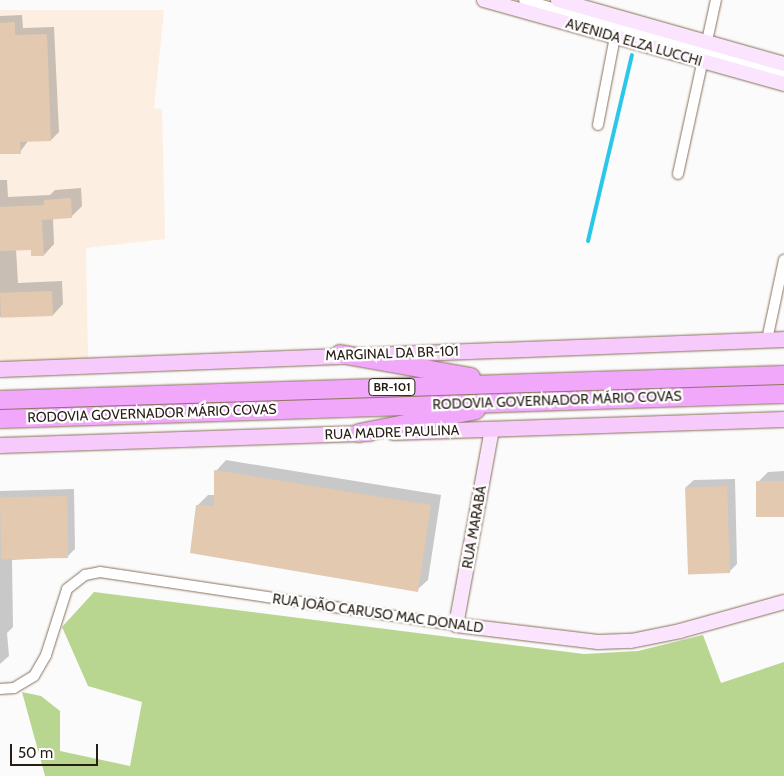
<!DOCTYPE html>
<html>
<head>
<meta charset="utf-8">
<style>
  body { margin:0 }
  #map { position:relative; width:784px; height:776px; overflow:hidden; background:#fbfbfb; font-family:Cabin,sans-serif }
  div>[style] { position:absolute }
  .industrial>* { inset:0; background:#fceee0 }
  .green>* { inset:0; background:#b8d690 }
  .shadow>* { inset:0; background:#0003 }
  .stream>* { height:4px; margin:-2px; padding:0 2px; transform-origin:2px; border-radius:2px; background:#2bc7e9 }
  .building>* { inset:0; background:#e2c9b0; transform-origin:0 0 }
  .roads { filter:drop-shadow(0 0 1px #88715a) drop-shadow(0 0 1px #88715a) }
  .street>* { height:10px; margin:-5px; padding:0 5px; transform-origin:5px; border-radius:5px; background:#fff }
  .secondary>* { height:14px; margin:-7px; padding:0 7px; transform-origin:7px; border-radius:7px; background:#fbe5fe }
  .primary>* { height:15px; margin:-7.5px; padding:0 7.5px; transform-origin:7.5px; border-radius:7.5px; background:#f7cafc }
  .highway>* { height:18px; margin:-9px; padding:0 9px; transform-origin:9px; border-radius:9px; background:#f1a7fa }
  span { translate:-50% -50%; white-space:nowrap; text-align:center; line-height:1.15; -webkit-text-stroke:4.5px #fff; paint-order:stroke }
  .shield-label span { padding:1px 4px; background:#fff; border:1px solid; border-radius:4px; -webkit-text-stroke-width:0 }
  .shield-label { font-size:12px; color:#271e15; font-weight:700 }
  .street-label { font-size:14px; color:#271e15 }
  .scale { position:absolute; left:10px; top:744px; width:88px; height:22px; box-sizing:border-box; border:2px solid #271e15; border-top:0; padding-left:6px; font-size:15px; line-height:18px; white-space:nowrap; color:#271e15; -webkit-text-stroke:4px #fff; paint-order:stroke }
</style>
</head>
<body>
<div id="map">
  <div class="industrial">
    <div style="clip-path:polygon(0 10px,164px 10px,154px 108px,162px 109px,165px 239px,86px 248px,88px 359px,0 363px)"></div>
  </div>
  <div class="green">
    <div style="clip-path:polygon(94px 592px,584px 654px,638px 651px,703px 635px,721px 683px,784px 662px,784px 776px,45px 776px,22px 692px,41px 696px,60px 711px,60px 751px,130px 766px,142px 702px,88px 686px,62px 627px)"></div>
  </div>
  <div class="shadow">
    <div style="clip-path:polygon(22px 15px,23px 28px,54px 27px,59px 132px,51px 140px,28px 141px,20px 152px,0 153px,0 16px)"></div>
    <div style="clip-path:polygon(0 180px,7px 180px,8px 197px,50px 195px,55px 190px,81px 188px,82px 206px,71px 217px,53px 218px,54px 244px,44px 255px,32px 248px,16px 249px,18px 283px,62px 281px,63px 304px,53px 315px,0 317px)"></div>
    <div style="clip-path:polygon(226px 460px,441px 495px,428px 580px,417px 590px,197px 506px,208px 495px,215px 495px,216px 471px)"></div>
    <div style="clip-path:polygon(784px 471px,784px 516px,758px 482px,768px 472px)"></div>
    <div style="clip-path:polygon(735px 479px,737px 564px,729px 572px,686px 487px,694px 480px)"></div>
    <div style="clip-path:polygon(74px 489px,75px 549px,67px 557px,12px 560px,13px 627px,7px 633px,9px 656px,0 664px,0 491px)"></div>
  </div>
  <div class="stream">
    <div style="left:588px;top:241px;width:191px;rotate:-76.7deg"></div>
  </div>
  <div class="building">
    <div style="clip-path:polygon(15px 22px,15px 35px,47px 34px,51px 141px,20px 142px,21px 154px,0 154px,0 23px)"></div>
    <div style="clip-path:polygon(71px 198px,72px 218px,42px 220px,44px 256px,31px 256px,31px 250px,0 251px,0 207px,44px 205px,44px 200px)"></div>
    <div style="left:52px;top:291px;width:25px;height:52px;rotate:88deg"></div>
    <div style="clip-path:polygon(214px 470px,431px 505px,418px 592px,190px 553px,196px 505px,214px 506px)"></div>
    <div style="left:784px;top:481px;width:36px;height:28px;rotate:90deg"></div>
    <div style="left:727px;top:486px;width:87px;height:42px;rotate:88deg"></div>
    <div style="left:67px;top:496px;width:62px;height:67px;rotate:89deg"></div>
  </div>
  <div class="roads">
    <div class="street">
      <div style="left:524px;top:0;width:270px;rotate:15.7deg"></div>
      <div style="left:598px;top:125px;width:90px;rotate:-79.1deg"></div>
      <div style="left:678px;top:174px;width:178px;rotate:-77.7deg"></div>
      <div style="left:767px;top:340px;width:82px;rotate:-78deg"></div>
      <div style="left:0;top:689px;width:14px;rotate:-4deg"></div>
      <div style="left:14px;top:688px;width:23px;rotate:-31deg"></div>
      <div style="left:34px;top:676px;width:24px;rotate:-60deg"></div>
      <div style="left:46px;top:655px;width:69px;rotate:-72.3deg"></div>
      <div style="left:67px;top:589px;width:23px;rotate:-38deg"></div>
      <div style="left:85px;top:575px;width:15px;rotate:-11deg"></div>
      <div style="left:100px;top:572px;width:360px;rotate:8.5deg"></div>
    </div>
    <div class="secondary">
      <div style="left:484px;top:0;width:312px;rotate:15.6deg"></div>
      <div style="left:558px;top:0;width:235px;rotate:15.8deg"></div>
      <div style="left:492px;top:429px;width:199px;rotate:100.4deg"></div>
      <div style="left:456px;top:625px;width:143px;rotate:6.8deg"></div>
      <div style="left:598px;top:642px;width:33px;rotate:-2deg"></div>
      <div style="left:631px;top:641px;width:50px;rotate:-11.5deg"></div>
      <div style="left:680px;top:631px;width:108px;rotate:-15.6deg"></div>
    </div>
    <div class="primary">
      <div style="left:0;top:369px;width:785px;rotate:-2.19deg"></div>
      <div style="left:393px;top:432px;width:391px;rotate:-1.9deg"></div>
      <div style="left:0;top:445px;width:370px;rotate:-1.9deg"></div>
    </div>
    <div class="highway">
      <div style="left:340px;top:354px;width:133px;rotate:10deg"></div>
      <div style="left:0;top:400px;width:784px;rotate:-1.83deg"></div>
      <div style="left:0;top:419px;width:784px;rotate:-1.83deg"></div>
      <div style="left:359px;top:433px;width:119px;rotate:-11.1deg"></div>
    </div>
  </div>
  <div class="shield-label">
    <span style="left:392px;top:387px">BR-101</span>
  </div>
  <div class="street-label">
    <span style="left:634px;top:42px;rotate:16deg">AVENIDA ELZA LUCCHI</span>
    <span style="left:392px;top:353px;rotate:-2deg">MARGINAL DA BR-101</span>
    <span style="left:557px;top:400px;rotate:-2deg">RODOVIA GOVERNADOR MÁRIO COVAS</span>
    <span style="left:152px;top:413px;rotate:-2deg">RODOVIA GOVERNADOR MÁRIO COVAS</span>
    <span style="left:392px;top:432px;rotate:-2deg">RUA MADRE PAULINA</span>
    <span style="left:474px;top:527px;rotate:-80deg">RUA MARABÁ</span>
    <span style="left:378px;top:613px;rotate:8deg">RUA JOÃO CARUSO MAC DONALD</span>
  </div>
  <div class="scale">50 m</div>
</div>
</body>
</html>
